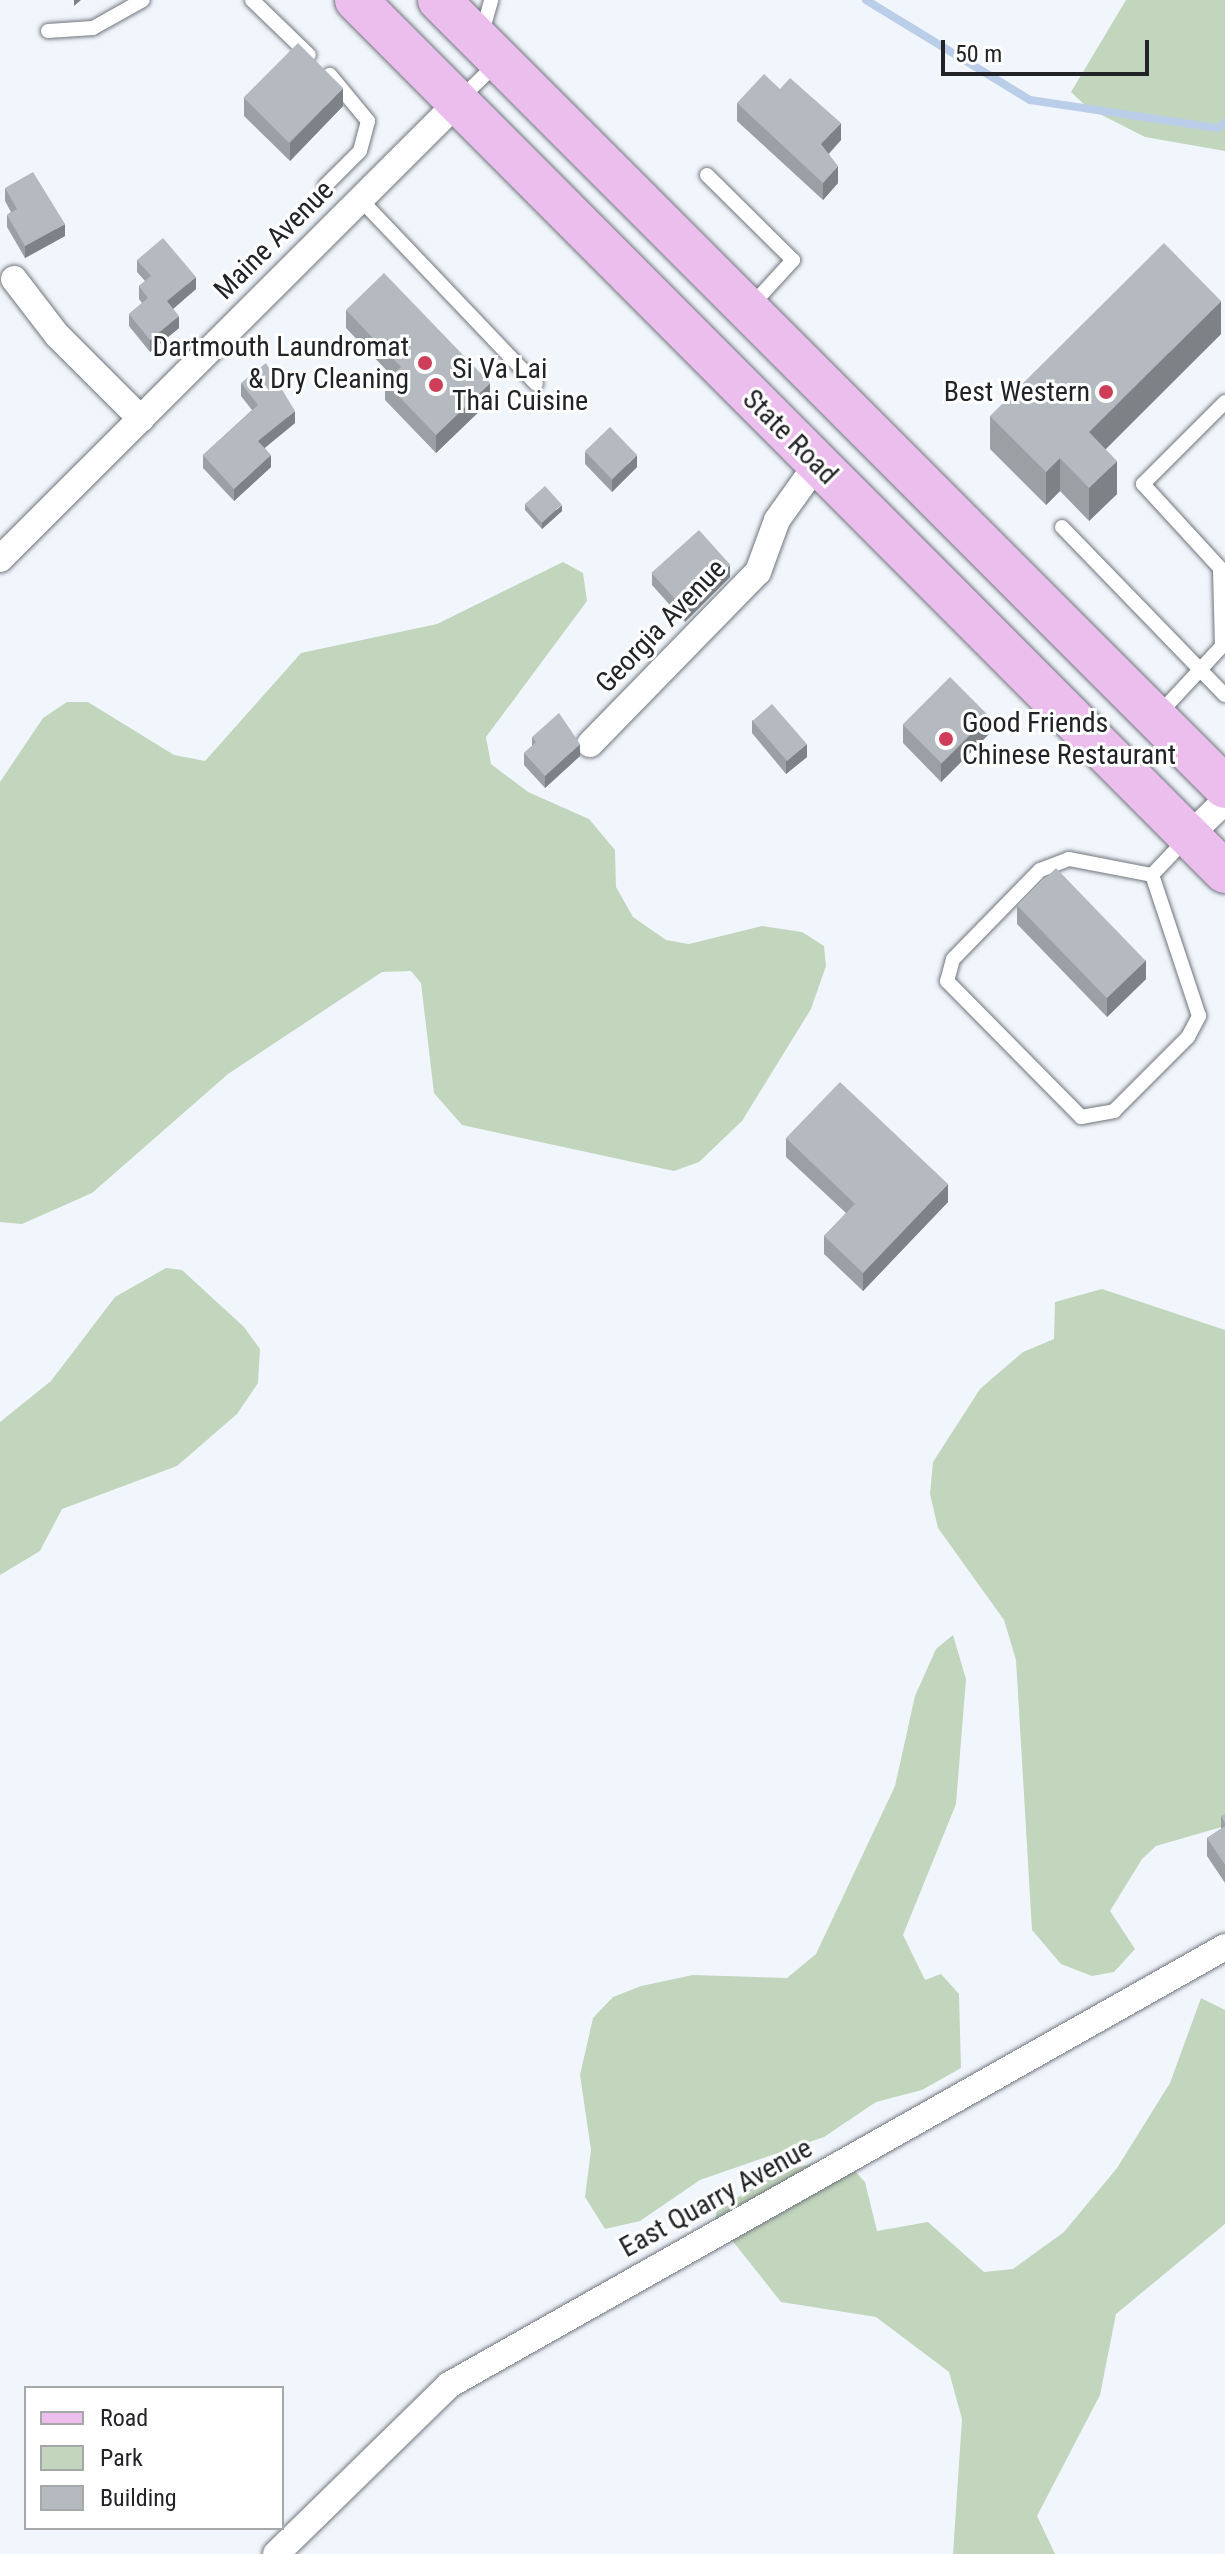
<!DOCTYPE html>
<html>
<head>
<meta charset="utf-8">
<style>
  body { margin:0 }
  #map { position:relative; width:1225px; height:2554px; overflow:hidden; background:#f1f6fd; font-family:"Roboto Condensed",sans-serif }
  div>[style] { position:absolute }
  .green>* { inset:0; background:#c2d5bd }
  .stream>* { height:8px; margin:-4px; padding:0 4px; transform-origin:4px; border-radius:4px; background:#bbcee9 }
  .roads { filter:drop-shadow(0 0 2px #70757b) drop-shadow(0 0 2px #70757b) }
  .lane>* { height:14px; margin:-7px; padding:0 7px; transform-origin:7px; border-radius:7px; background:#fff }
  .street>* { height:26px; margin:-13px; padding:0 13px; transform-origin:13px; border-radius:13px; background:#fff }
  .primary>* { height:42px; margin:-21px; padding:0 21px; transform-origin:21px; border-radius:21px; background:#ebbeed }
  .wall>* { inset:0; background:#9ba0a5 }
  .shaded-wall>* { inset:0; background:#7e8286 }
  .building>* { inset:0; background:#b4bac0; transform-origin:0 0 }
  .dots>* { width:22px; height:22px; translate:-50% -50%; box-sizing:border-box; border:4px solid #fff; border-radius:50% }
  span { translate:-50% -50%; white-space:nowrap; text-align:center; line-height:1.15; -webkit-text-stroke:6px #fff; paint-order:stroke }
  .street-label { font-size:28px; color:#212326 }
  .poi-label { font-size:28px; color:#212326 }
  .right { translate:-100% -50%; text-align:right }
  .left { translate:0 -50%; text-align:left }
  .legend { position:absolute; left:24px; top:2386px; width:260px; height:144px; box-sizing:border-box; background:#fff; border:2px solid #a6a7a8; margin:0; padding:10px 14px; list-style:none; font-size:24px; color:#212326 }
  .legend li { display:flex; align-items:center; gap:16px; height:40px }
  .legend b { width:40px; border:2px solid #a6a7a8 }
  .scale { position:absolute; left:941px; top:40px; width:208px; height:36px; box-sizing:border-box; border:4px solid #212326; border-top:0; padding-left:10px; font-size:24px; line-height:28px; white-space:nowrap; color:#212326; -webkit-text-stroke:6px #fff; paint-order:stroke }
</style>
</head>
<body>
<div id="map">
  <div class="green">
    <div style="clip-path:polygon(1126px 0,1225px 0,1225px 151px,1145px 137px,1088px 108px,1071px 92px)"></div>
    <div style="clip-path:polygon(563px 562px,583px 573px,587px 601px,486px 737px,491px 764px,528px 792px,589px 819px,615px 850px,616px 887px,633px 917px,666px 940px,689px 944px,762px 926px,802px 932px,824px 946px,826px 966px,811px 1009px,742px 1121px,699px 1162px,674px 1171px,462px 1125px,434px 1093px,421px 983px,411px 971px,382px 972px,228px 1074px,92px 1193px,22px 1224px,0 1222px,0 782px,43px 718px,67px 702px,88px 702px,174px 755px,205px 761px,301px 653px,437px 624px)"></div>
    <div style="clip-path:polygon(166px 1268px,182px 1270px,244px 1327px,260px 1349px,258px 1383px,237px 1414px,177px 1466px,62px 1509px,40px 1551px,0 1575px,0 1422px,51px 1381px,115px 1297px)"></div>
    <div style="clip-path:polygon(1102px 1289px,1225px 1330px,1225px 1826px,1156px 1846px,1142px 1859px,1110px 1911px,1135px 1949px,1114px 1972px,1092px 1976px,1061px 1964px,1032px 1930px,1016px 1660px,1004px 1620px,938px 1528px,930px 1494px,933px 1462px,980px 1389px,1023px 1352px,1054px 1339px,1055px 1302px)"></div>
    <div style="clip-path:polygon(953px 1635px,966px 1679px,956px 1804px,903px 1935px,925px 1980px,941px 1974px,959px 1994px,961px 2068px,922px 2090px,876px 2102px,824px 2137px,700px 2180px,640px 2221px,605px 2229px,585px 2197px,591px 2150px,580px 2075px,593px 2018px,613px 1997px,641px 1986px,693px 1975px,787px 1978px,816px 1954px,895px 1786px,915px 1696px,936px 1649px)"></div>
    <div style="clip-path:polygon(1201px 1998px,1225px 2010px,1225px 2224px,1116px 2314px,1100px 2395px,1037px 2516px,1055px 2554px,953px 2554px,962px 2419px,949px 2372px,876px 2317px,781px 2302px,715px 2219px,717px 2210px,779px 2172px,819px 2162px,850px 2166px,865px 2182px,877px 2231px,928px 2222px,984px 2272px,1013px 2269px,1064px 2232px,1117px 2168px,1170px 2083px)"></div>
  </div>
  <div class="stream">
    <div style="left:866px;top:0;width:192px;rotate:31.4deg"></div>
    <div style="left:1030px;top:100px;width:190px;rotate:8.5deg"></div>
    <div style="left:1218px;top:128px;width:9px;rotate:-36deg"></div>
  </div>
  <div class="roads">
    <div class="lane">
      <div style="left:252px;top:0;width:79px;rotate:44deg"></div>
      <div style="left:48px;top:31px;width:45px;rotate:-3.8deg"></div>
      <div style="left:93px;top:28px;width:57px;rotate:-29.2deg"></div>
      <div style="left:481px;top:36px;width:37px;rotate:-74deg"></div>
      <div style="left:459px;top:100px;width:52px;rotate:-44.2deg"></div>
      <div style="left:707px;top:175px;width:121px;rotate:44.7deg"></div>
      <div style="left:793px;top:260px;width:62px;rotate:132.4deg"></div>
      <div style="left:325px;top:186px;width:49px;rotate:-45deg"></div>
      <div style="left:360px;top:151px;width:31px;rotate:-75deg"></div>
      <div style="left:368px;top:121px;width:60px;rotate:-129.6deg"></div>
      <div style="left:360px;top:199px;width:255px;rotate:46.4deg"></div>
      <div style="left:1062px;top:527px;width:234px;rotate:45.9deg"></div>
      <div style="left:1157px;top:716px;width:96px;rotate:-47.1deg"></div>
      <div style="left:1222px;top:646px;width:78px;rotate:-91.5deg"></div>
      <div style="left:1220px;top:568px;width:114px;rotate:-132.5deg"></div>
      <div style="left:1143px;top:484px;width:116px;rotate:-45deg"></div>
      <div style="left:1152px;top:875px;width:85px;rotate:-169.1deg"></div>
      <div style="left:1069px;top:859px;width:31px;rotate:159deg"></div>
      <div style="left:1040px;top:870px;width:124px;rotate:134.3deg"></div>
      <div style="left:953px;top:959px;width:23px;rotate:105deg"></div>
      <div style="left:947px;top:981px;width:191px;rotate:45.4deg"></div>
      <div style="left:1081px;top:1117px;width:34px;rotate:-10deg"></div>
      <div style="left:1114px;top:1111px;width:105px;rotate:-45deg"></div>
      <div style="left:1188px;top:1037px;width:24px;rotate:-62deg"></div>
      <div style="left:1199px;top:1016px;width:149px;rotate:-108.4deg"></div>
      <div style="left:1152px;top:875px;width:50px;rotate:-46.6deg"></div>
    </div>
    <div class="street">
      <div style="left:14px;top:279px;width:71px;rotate:52.5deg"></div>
      <div style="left:57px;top:335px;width:119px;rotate:45deg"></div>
      <div style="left:0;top:559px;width:647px;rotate:-44.94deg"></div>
      <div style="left:590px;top:744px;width:240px;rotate:-45.7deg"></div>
      <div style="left:758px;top:572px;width:55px;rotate:-69.9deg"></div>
      <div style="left:777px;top:520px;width:69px;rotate:-54.5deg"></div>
      <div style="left:1189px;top:836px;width:50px;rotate:-44.2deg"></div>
      <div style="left:276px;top:2554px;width:242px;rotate:-44.3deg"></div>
      <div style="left:449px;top:2385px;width:891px;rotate:-29.44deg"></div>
    </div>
    <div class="primary">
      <div style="left:356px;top:0;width:1231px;rotate:45.1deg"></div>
      <div style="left:439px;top:0;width:1112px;rotate:45.04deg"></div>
    </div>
  </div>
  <div class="wall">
    <div style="clip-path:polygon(780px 89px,841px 140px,829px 154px,838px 183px,823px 200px,737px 121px,737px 103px)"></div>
    <div style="clip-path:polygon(244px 98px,343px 106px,290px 161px,244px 116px)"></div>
    <div style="clip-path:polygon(5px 188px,65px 236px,25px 258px,7px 227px,7px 215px,11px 212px,5px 201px)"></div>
    <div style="clip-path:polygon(137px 260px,196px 289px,173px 309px,179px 328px,150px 352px,129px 326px,129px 314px,142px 303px,139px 299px,139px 286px,145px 281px,137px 272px)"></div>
    <div style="clip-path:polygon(346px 310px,490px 401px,436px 453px,385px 400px,385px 382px,392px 376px,346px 328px)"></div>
    <div style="clip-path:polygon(1221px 334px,1105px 449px,1117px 494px,1089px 521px,1060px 491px,1046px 505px,990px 449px,990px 416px)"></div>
    <div style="clip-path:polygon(241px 383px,295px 423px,265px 448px,271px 467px,234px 501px,203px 468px,203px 455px,252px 410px,241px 396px)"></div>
    <div style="clip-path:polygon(585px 452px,637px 467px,612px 492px,585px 464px)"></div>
    <div style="clip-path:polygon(525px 504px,562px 511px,542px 529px,525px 510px)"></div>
    <div style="clip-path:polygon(652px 573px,730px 577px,685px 622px,652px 585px)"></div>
    <div style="clip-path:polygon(752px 720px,807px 757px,786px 774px,752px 733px)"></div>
    <div style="clip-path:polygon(903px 725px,989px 734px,941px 782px,903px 743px)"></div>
    <div style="clip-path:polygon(532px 737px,580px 756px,545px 788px,524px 765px,524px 753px,532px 746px)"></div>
    <div style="clip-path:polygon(1017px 905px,1146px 979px,1107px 1017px,1017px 924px)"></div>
    <div style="clip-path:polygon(786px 1138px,948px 1202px,863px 1291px,824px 1254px,824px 1236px,846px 1213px,786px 1157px)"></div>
    <div style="clip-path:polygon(1225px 1814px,1225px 1883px,1207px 1856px,1207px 1838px,1221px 1829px,1221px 1816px)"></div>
  </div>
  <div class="shaded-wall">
    <div style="clip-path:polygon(74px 0,81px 0,74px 6px)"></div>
    <div style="clip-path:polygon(343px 88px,343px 106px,290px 161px,290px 143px)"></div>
    <div style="clip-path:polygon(841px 123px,841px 140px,821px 161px,821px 144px)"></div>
    <div style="clip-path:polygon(838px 166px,838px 183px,823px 200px,823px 183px)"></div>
    <div style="clip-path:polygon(65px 224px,65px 236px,25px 258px,25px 246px)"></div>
    <div style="clip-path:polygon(196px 277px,196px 289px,167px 314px,167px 301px)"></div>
    <div style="clip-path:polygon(1221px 301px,1221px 334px,1089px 466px,1089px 432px)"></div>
    <div style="clip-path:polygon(179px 316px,179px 328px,150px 352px,150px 340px)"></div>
    <div style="clip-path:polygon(490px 383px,490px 401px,436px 453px,436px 435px)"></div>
    <div style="clip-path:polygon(295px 411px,295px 423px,258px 453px,258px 441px)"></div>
    <div style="clip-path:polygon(271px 455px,271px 467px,234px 501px,234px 489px)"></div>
    <div style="clip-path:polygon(637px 455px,637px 467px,612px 492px,612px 480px)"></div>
    <div style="clip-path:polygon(1060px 458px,1060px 491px,1046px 505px,1046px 472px)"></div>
    <div style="clip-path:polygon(1117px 461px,1117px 494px,1089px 521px,1089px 488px)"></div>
    <div style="clip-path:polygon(562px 505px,562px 511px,542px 529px,542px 523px)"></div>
    <div style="clip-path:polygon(730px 565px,730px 577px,685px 622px,685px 609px)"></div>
    <div style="clip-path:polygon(989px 716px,989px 734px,941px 782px,941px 764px)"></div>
    <div style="clip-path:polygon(580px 744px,580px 756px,545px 788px,545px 776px)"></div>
    <div style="clip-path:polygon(807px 744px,807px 757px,786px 774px,786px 761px)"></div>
    <div style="clip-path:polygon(1146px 960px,1146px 979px,1107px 1017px,1107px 998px)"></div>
    <div style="clip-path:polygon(948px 1184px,948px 1202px,863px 1291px,863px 1273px)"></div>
  </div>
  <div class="building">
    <div style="left:298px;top:43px;width:64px;height:77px;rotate:45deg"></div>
    <div style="clip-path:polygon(764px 74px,780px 89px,790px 78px,841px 123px,821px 144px,838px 166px,823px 183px,737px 103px)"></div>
    <div style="clip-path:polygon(33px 172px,65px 224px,25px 246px,7px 215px,17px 209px,5px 188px)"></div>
    <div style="clip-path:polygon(163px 238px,196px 277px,167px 301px,179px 316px,150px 340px,129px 314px,148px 298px,139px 286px,151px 276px,137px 260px)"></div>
    <div style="clip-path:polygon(1164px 243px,1221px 301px,1089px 432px,1117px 461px,1089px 488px,1060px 458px,1046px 472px,990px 416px)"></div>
    <div style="clip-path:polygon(384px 273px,490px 383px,436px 435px,385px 382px,401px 367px,346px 310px)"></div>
    <div style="clip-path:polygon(266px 363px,295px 411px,258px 441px,271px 455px,234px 489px,203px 455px,258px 405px,241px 383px)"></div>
    <div style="left:610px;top:427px;width:39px;height:35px;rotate:46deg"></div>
    <div style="left:545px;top:486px;width:25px;height:27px;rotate:48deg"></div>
    <div style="left:699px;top:530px;width:47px;height:64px;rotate:48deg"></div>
    <div style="left:950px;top:677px;width:55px;height:67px;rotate:45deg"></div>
    <div style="left:772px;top:704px;width:53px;height:26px;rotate:49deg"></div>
    <div style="clip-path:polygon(559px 713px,580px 744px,545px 776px,524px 753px,536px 742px,532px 737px)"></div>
    <div style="left:1056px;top:868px;width:129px;height:54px;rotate:46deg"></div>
    <div style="clip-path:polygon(840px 1082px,948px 1184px,863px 1273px,824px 1236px,855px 1204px,786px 1138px)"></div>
    <div style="clip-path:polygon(1225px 1814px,1225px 1823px,1221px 1816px)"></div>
    <div style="clip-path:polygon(1225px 1826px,1225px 1865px,1207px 1838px)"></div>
  </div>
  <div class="dots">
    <div style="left:425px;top:363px;background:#ce3e59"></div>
    <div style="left:436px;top:385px;background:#ce3e59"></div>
    <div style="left:1106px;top:392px;background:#ce3e59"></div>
    <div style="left:946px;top:739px;background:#ce3e59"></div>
  </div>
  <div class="street-label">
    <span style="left:274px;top:240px;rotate:-45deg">Maine Avenue</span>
    <span style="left:790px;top:437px;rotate:45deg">State Road</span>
    <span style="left:661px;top:626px;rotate:-46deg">Georgia Avenue</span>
    <span style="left:716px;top:2198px;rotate:-29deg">East Quarry Avenue</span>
  </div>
  <div class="poi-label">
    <span class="right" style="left:409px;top:363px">Dartmouth Laundromat<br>&amp; Dry Cleaning</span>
    <span class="left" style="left:452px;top:385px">Si Va Lai<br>Thai Cuisine</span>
    <span class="right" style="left:1090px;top:392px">Best Western</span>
    <span class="left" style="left:962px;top:739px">Good Friends<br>Chinese Restaurant</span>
  </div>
  <ul class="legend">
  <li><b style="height:10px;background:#ebbeed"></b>Road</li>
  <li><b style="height:22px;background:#c2d5bd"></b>Park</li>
  <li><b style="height:22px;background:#b4bac0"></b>Building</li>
  </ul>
  <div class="scale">50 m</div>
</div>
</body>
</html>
